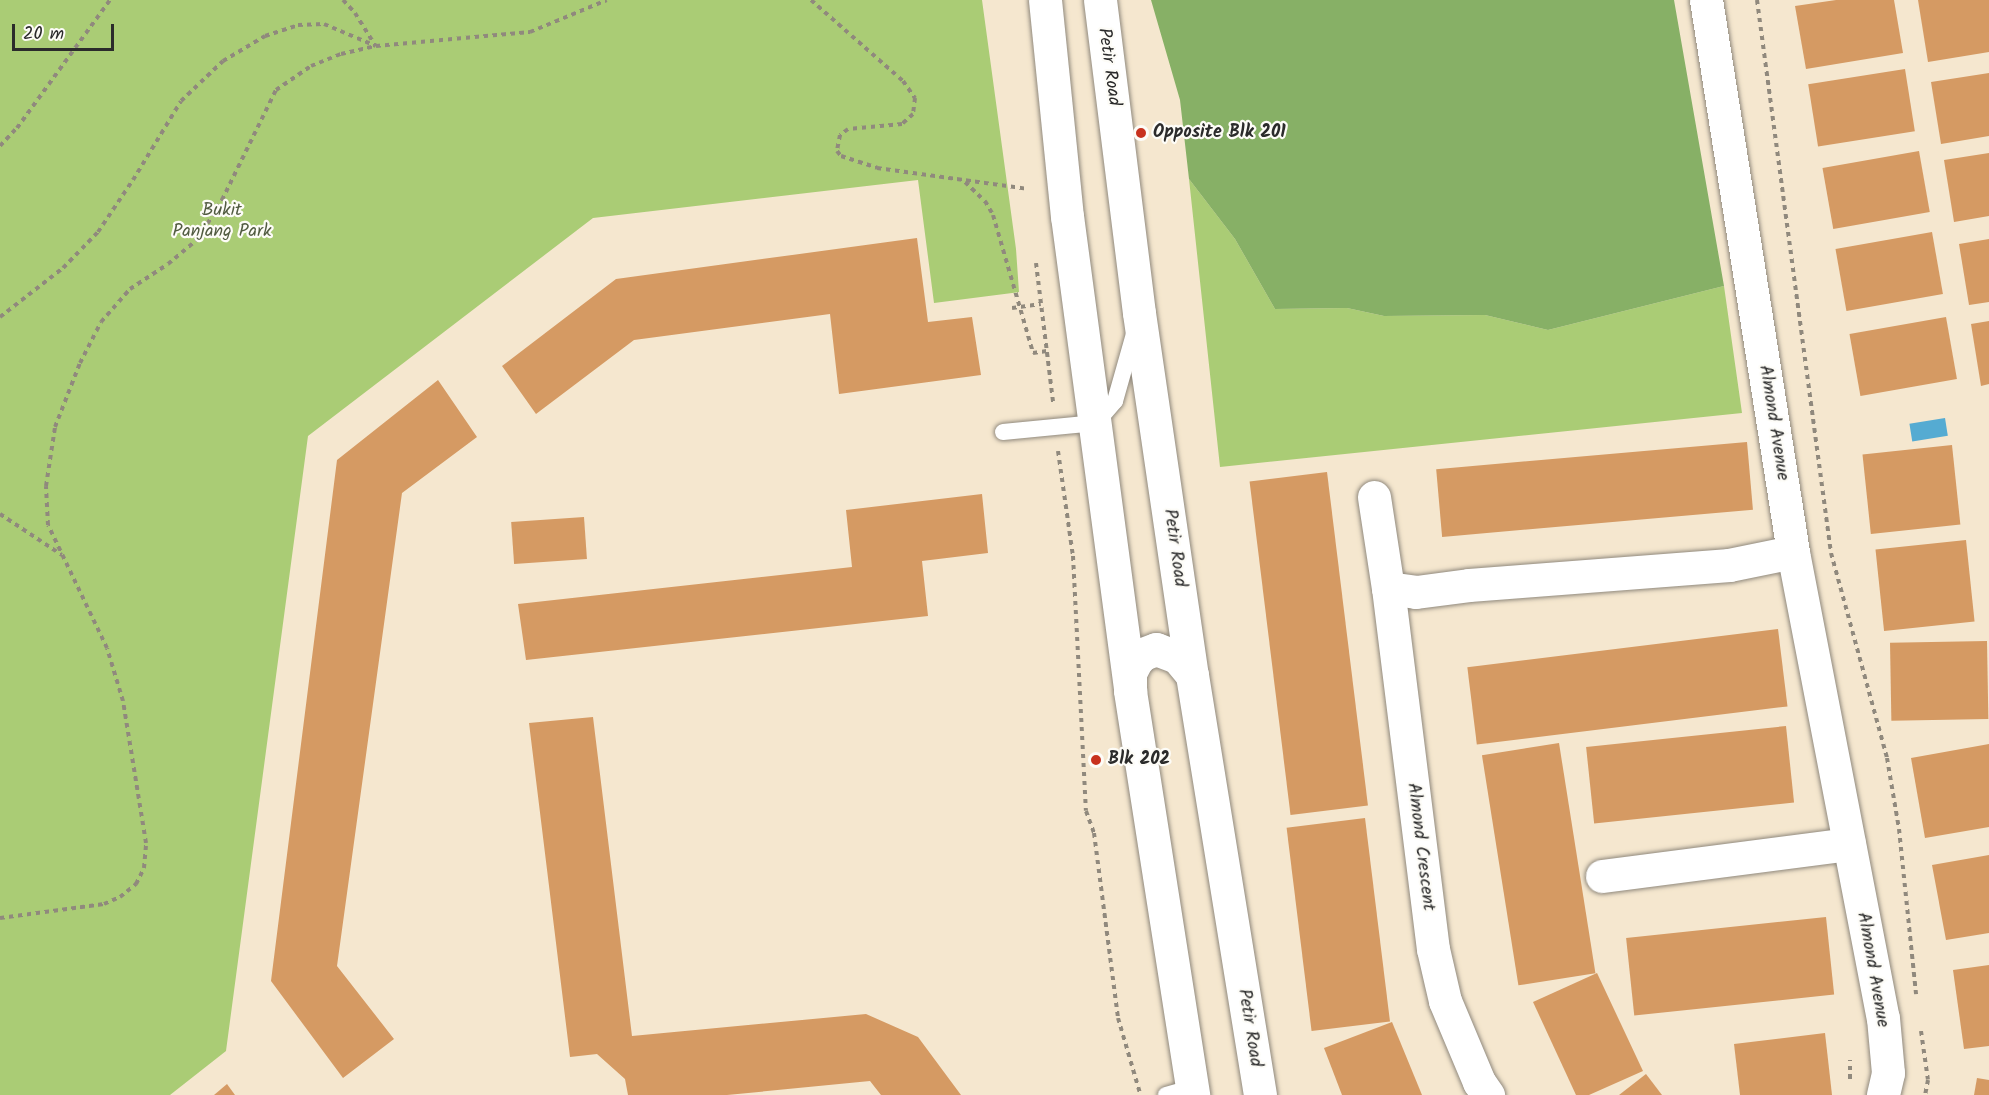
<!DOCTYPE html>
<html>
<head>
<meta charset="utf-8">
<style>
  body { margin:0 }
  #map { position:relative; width:1989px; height:1095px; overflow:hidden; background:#f5e7cf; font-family:Kalam,sans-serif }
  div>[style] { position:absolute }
  .green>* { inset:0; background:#aacc75 }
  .forest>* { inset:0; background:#87b066 }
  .water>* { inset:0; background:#55abd2; transform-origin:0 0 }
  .building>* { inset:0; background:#d59a63; transform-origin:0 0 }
  .path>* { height:4px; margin-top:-2px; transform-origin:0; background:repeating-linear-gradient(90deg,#90897d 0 4.5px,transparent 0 9px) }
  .roads { filter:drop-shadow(0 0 2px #90897d) drop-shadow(0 0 2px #90897d) }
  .service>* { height:16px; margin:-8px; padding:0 8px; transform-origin:8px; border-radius:8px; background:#fff }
  .minor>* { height:33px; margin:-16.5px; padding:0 16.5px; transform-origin:16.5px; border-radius:16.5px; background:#fff }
  .secondary>* { height:33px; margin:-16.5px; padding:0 16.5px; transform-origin:16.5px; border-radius:16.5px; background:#fff }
  .dots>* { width:16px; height:16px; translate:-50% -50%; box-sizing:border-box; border:3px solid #fdfcf7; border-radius:50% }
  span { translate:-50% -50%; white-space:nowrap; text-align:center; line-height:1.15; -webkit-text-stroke:4.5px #fdfcf7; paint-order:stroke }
  .street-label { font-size:18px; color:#2b2b2b }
  .poi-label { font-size:18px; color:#2b2b2b; font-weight:700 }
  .left { translate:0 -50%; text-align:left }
  .park-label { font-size:18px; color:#515b41 }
  .scale { position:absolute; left:12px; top:24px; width:102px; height:27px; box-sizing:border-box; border:3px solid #2b2b2b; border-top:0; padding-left:8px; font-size:18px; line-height:21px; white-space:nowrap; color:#2b2b2b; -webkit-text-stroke:4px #fdfcf7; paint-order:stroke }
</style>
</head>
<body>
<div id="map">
  <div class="green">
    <div style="clip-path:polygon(0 0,982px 0,1016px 249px,1019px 292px,934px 303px,918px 180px,593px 218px,308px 436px,226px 1051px,170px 1095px,0 1095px)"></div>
    <div style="clip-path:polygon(1189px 179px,1235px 239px,1275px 309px,1347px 308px,1384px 316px,1485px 315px,1548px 330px,1724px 286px,1742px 413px,1220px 467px)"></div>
  </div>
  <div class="forest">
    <div style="clip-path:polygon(1151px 0,1674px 0,1724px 286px,1548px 330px,1485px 315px,1384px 316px,1347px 308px,1275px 309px,1235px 239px,1189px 179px,1180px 100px)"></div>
  </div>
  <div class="water">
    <div style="left:1945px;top:418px;width:18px;height:36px;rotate:81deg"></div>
  </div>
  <div class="building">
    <div style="clip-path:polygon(1836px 0,1894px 0,1903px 53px,1806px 69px,1795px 6px)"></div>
    <div style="clip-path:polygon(1918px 0,1989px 0,1989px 52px,1928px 62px)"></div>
    <div style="left:1905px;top:69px;width:63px;height:98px;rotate:81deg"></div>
    <div style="clip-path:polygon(1989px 73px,1989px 136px,1941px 144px,1931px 82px)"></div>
    <div style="left:1919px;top:151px;width:62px;height:98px;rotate:80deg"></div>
    <div style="clip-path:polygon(1989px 153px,1989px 216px,1954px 222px,1944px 160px)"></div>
    <div style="left:1932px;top:232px;width:63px;height:98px;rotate:80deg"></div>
    <div style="clip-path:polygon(917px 238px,928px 322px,972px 317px,981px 375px,839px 394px,830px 314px,634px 340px,536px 414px,502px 366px,616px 279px)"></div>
    <div style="clip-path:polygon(1989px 239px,1989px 302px,1969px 305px,1959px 244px)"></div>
    <div style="left:1946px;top:317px;width:63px;height:98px;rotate:80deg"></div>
    <div style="clip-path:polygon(1989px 321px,1989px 384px,1981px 386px,1971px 324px)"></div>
    <div style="clip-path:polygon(438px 380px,477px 437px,402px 493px,337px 966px,394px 1039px,343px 1078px,271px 981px,337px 460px)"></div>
    <div style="left:1747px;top:442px;width:68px;height:312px;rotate:85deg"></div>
    <div style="left:1952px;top:445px;width:80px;height:90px;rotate:84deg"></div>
    <div style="left:1327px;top:472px;width:336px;height:78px;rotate:83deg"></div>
    <div style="clip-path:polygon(982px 494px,988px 553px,922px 561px,928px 616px,526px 660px,518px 604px,852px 567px,846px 510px)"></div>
    <div style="left:584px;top:517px;width:42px;height:73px;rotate:86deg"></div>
    <div style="left:1966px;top:540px;width:82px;height:91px;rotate:84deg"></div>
    <div style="left:1778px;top:629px;width:78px;height:313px;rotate:83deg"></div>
    <div style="left:1987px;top:641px;width:78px;height:97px;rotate:89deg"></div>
    <div style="clip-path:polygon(593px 717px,632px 1036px,866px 1014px,918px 1037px,961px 1095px,881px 1095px,870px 1081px,727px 1095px,628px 1095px,625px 1079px,597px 1054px,570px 1057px,529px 723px)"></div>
    <div style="left:1786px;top:726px;width:77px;height:201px;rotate:84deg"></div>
    <div style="left:1559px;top:743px;width:233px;height:78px;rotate:81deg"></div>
    <div style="clip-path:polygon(1989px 744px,1989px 827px,1925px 838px,1911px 758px)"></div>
    <div style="left:1365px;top:818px;width:205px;height:79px;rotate:83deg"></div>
    <div style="clip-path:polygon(1989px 855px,1989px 933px,1946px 940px,1932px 865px)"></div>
    <div style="left:1826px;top:917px;width:78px;height:201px;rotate:84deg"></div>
    <div style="clip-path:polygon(1989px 965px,1989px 1046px,1964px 1049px,1953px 970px)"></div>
    <div style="clip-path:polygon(1597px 973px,1643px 1071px,1589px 1095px,1576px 1095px,1533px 1002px)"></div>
    <div style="clip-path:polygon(1392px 1022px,1422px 1095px,1342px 1095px,1324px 1048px)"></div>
    <div style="clip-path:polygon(1825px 1033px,1832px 1095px,1740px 1095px,1734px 1044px)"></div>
    <div style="clip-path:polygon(1646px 1074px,1662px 1095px,1619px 1095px)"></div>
    <div style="clip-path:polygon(1977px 1078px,1989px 1080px,1989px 1095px,1974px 1095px)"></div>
    <div style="clip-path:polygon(227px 1084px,235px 1095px,214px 1095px)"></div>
  </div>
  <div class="path">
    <div style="left:343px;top:0;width:18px;rotate:47deg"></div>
    <div style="left:355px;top:13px;width:39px;rotate:58deg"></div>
    <div style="left:376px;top:46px;width:155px;rotate:-5.2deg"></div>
    <div style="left:530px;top:32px;width:83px;rotate:-22.6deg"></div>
    <div style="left:811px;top:0;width:123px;rotate:41.4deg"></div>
    <div style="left:903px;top:81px;width:21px;rotate:55deg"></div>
    <div style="left:915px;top:98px;width:16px;rotate:97deg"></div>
    <div style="left:913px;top:114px;width:15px;rotate:138deg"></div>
    <div style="left:902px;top:124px;width:54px;rotate:174.7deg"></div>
    <div style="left:848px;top:129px;width:10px;rotate:143deg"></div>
    <div style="left:840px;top:135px;width:16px;rotate:101deg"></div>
    <div style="left:837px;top:151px;width:6px;rotate:51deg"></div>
    <div style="left:841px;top:156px;width:38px;rotate:18deg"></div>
    <div style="left:877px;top:168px;width:152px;rotate:7.9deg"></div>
    <div style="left:1757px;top:0;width:558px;rotate:82.38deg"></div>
    <div style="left:1831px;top:553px;width:213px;rotate:74.7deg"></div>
    <div style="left:1887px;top:758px;width:72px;rotate:80.4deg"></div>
    <div style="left:1899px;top:829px;width:166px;rotate:84.1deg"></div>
    <div style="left:0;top:146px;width:25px;rotate:-47deg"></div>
    <div style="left:17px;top:128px;width:158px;rotate:-54deg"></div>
    <div style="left:965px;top:182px;width:28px;rotate:44deg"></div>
    <div style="left:985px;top:201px;width:16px;rotate:60deg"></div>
    <div style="left:993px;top:215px;width:144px;rotate:73.8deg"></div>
    <div style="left:1033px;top:353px;width:14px;rotate:-8deg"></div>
    <div style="left:1036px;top:263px;width:140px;rotate:83deg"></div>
    <div style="left:1012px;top:308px;width:29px;rotate:-8deg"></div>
    <div style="left:0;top:317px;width:80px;rotate:-37.9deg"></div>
    <div style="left:63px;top:268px;width:50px;rotate:-45.8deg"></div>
    <div style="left:98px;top:232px;width:63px;rotate:-56.1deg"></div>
    <div style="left:133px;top:180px;width:92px;rotate:-58.7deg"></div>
    <div style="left:181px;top:101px;width:58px;rotate:-43.6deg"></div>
    <div style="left:223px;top:61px;width:49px;rotate:-30.8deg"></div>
    <div style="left:265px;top:36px;width:35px;rotate:-18deg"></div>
    <div style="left:298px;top:25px;width:26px;rotate:-2deg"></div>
    <div style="left:324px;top:24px;width:56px;rotate:22.9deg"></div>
    <div style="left:1058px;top:451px;width:106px;rotate:81.9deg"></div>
    <div style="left:1073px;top:556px;width:255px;rotate:87.1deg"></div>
    <div style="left:1086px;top:811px;width:23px;rotate:70deg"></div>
    <div style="left:1094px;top:833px;width:187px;rotate:82.6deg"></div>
    <div style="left:1118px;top:1018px;width:78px;rotate:73.7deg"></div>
    <div style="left:0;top:514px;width:74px;rotate:33.5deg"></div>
    <div style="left:0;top:918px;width:105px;rotate:-7.7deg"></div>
    <div style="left:104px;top:904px;width:17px;rotate:-24deg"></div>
    <div style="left:120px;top:897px;width:21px;rotate:-39deg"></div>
    <div style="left:136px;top:884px;width:18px;rotate:-63deg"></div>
    <div style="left:144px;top:868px;width:25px;rotate:-85deg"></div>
    <div style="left:146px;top:843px;width:144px;rotate:-99.2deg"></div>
    <div style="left:123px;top:701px;width:55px;rotate:-106.8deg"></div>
    <div style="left:107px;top:648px;width:136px;rotate:-115.6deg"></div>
    <div style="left:48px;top:525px;width:39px;rotate:-93deg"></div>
    <div style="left:46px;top:486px;width:60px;rotate:-81.3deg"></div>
    <div style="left:55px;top:427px;width:69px;rotate:-68.7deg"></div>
    <div style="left:80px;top:363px;width:46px;rotate:-62.9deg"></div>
    <div style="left:101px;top:322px;width:44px;rotate:-48.7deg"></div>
    <div style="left:130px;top:289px;width:45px;rotate:-33.3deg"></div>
    <div style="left:168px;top:264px;width:39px;rotate:-40deg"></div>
    <div style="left:198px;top:239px;width:46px;rotate:-58.4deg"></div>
    <div style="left:222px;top:200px;width:123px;rotate:-63.9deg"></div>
    <div style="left:276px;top:90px;width:42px;rotate:-34.4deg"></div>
    <div style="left:311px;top:66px;width:32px;rotate:-22deg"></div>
    <div style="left:341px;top:54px;width:36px;rotate:-13deg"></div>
    <div style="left:1921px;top:1031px;width:49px;rotate:81.9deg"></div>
    <div style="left:1928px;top:1080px;width:15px;rotate:101deg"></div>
    <div style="left:1850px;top:1079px;width:19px;rotate:-90deg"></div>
  </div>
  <div class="roads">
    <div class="service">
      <div style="left:1003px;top:432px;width:93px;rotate:-5.5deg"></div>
      <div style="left:1096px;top:423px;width:29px;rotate:-49deg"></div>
      <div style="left:1115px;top:401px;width:70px;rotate:-74.2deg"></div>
      <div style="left:1166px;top:1095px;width:26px;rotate:-16deg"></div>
    </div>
    <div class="minor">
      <div style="left:1706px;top:0;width:559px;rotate:81.04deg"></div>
      <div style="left:1793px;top:552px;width:475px;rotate:79.1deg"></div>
      <div style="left:1883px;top:1018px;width:55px;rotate:84.8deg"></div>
      <div style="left:1888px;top:1073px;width:23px;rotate:103deg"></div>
      <div style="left:1374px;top:497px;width:92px;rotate:81.3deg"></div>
      <div style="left:1388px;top:588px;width:364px;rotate:82.9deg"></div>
      <div style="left:1433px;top:949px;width:53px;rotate:77deg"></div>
      <div style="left:1445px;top:1001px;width:88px;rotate:67.2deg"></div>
      <div style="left:1479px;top:1082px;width:16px;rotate:55deg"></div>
      <div style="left:1388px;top:588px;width:28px;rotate:8deg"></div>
      <div style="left:1416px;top:592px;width:53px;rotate:-7.5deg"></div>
      <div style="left:1469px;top:585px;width:261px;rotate:-4.4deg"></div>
      <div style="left:1729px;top:565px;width:65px;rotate:-11.5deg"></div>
      <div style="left:1602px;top:876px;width:249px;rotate:-7.4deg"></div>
    </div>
    <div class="secondary">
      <div style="left:1045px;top:0;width:217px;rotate:84.2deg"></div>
      <div style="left:1067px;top:216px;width:479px;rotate:82.4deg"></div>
      <div style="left:1130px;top:691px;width:409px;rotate:81.1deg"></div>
      <div style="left:1100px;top:0;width:315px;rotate:82.9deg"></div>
      <div style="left:1139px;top:313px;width:366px;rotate:81.7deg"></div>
      <div style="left:1192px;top:675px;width:425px;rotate:80.8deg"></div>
      <div style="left:1130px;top:690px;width:17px;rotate:-90deg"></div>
      <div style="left:1130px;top:673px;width:13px;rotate:-63deg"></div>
      <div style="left:1136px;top:661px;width:10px;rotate:-45deg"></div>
      <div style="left:1143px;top:654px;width:14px;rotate:-21deg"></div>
      <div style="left:1156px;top:649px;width:22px;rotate:21deg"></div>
      <div style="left:1177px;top:657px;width:23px;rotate:50deg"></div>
    </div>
  </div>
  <div class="dots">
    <div style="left:1141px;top:133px;background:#c8321e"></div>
    <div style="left:1096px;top:760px;background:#c8321e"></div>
  </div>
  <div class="street-label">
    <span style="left:1108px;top:67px;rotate:82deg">Petir Road</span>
    <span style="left:1773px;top:423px;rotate:81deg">Almond Avenue</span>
    <span style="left:1174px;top:548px;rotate:82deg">Petir Road</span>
    <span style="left:1420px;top:847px;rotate:83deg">Almond Crescent</span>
    <span style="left:1872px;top:970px;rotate:80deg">Almond Avenue</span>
    <span style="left:1249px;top:1028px;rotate:81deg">Petir Road</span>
  </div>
  <div class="poi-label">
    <span class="left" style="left:1153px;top:133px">Opposite Blk 201</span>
    <span class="left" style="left:1108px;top:760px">Blk 202</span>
  </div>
  <div class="park-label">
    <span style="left:222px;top:222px">Bukit<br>Panjang Park</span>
  </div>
  <div class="scale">20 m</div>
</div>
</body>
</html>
